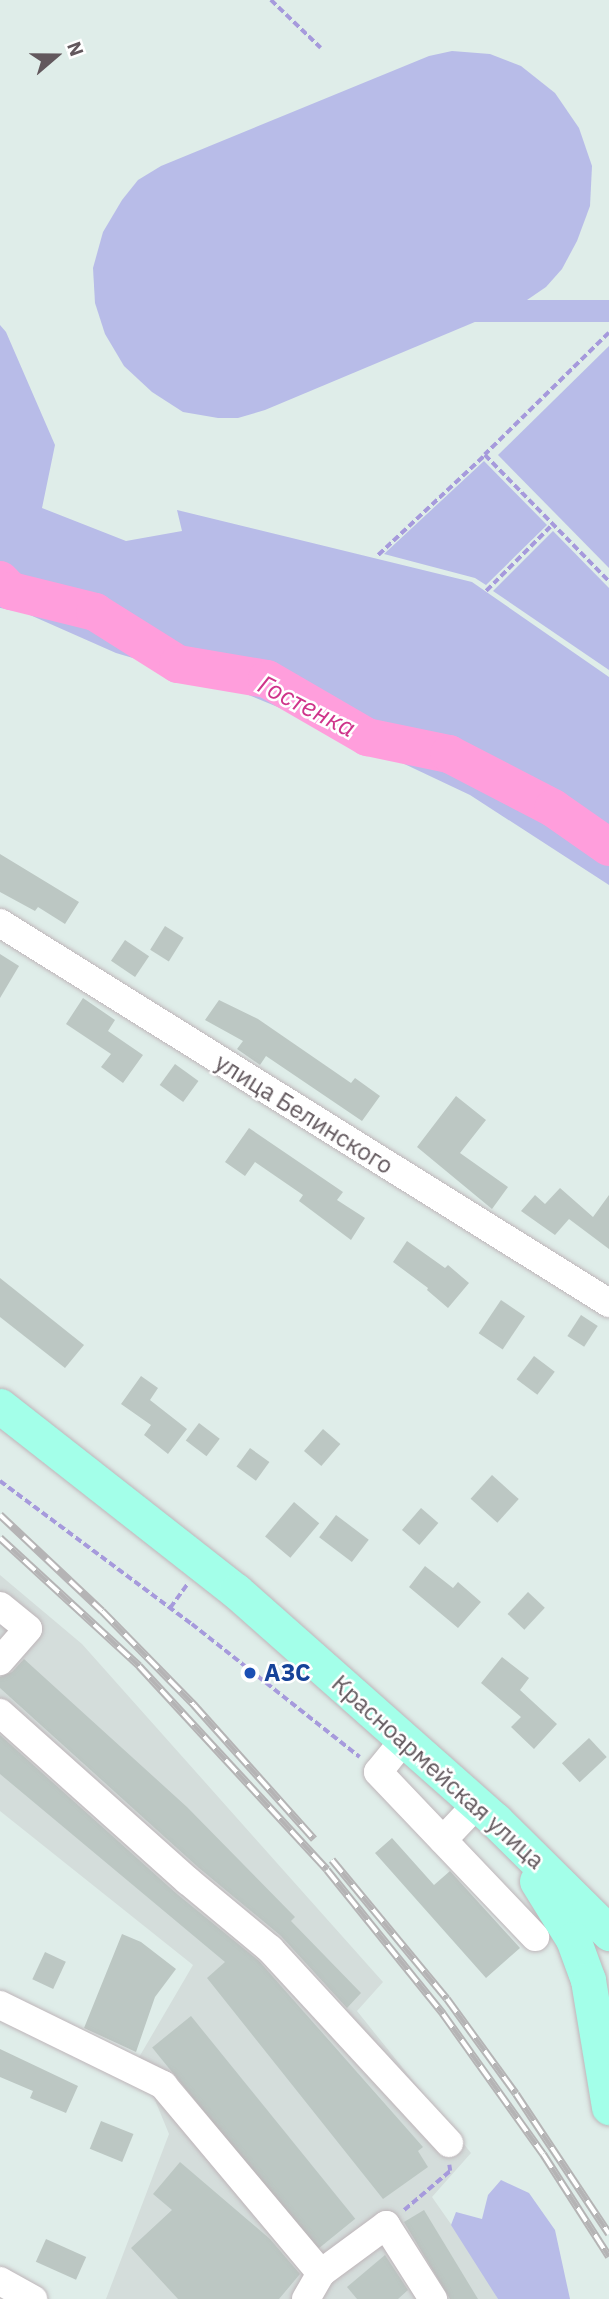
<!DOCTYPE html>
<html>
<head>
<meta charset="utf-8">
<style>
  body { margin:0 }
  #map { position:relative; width:609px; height:2299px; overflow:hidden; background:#dfede9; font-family:"IBM Plex Sans",sans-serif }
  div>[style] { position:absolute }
  .industrial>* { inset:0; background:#d4dddb }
  .green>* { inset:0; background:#b8bce8; transform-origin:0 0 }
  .river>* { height:38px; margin:-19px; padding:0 19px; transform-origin:19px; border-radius:19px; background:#ff9edc }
  .building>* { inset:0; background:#bcc7c3; transform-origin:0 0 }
  .path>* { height:3.5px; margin-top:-1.75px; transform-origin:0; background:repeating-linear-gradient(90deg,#a69adc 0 7px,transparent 0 10.5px) }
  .roads { filter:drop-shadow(0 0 2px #beb5b9) drop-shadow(0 0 2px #beb5b9) }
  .minor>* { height:28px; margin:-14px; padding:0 14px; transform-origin:14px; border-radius:14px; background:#fff }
  .major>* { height:35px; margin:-17.5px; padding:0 17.5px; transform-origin:17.5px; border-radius:17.5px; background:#a3ffe9 }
  .rail>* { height:8px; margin-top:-4px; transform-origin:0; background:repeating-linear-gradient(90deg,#fff 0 16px,#b5b4b5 0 32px); box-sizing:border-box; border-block:2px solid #b5b4b5 }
  .dots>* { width:19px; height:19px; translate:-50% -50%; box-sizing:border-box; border:4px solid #fff; border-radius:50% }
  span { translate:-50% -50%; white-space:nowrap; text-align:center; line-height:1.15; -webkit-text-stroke:5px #fff; paint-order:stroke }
  .street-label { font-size:24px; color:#62585d }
  .transit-label { font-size:24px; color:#164399; font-weight:700 }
  .left { translate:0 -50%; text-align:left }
  .water-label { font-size:26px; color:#cf348b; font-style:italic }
  .north { position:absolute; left:21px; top:21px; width:70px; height:70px; -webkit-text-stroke:5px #fff; paint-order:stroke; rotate:70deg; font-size:19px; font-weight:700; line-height:28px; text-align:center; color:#62585d }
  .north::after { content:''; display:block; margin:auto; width:24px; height:32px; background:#62585d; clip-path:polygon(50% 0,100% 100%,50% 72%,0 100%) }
</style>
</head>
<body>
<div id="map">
  <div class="industrial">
    <div style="clip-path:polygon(0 1575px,82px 1644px,383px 1982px,357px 2011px,471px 2153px,432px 2197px,474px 2257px,498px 2299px,106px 2299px,169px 2134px,138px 2059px,193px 1965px,0 1811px)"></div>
  </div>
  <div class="green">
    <div style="clip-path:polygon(452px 51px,490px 54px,521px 66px,555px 93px,579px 128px,592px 166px,590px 206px,577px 241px,562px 269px,546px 287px,527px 300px,265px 410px,238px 418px,218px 418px,183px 412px,152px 392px,124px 366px,105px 334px,95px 303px,93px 268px,103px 232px,122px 200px,138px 180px,161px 166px,429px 56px)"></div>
    <div style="left:609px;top:300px;width:22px;height:348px;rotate:90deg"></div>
    <div style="clip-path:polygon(0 325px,6px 332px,55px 445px,42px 508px,126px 541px,182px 531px,177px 510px,472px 582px,609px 677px,609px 885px,470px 795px,324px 726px,224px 685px,116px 653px,21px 611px,0 608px)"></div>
    <div style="clip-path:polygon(609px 346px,609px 568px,498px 455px)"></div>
    <div style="clip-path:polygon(484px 461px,547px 525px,486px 585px,475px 578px,384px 554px)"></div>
    <div style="clip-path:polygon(553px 531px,609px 588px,609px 670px,493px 591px)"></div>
    <div style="clip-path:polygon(501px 2180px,529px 2193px,555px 2230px,570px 2299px,498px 2299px,451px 2225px,456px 2212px,482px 2219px,488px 2195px)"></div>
  </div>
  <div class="river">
    <div style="left:0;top:580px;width:16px;rotate:45deg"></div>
    <div style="left:11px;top:591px;width:87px;rotate:14deg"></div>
    <div style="left:95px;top:612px;width:98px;rotate:32.1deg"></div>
    <div style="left:178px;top:664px;width:90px;rotate:9.6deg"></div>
    <div style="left:267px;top:679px;width:116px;rotate:30.1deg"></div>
    <div style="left:367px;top:737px;width:84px;rotate:11.7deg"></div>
    <div style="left:449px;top:754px;width:117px;rotate:27.4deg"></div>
    <div style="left:553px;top:808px;width:68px;rotate:34.9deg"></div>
  </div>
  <div class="building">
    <div style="clip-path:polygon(0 854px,79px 902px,65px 924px,38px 907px,35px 911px,0 892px)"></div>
    <div style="left:165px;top:926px;width:22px;height:28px;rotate:32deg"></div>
    <div style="left:125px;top:940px;width:29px;height:25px;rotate:34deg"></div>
    <div style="clip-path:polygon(0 954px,19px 966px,0 998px)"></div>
    <div style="clip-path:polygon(83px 998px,115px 1020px,108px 1031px,143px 1055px,123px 1083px,101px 1067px,111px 1054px,66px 1024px)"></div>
    <div style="clip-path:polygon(219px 1000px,258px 1019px,351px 1083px,355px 1078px,380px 1096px,362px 1121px,266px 1056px,260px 1065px,237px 1049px,243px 1041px,205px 1020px)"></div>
    <div style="left:175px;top:1064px;width:29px;height:26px;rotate:36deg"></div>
    <div style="clip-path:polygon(456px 1096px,486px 1120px,460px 1153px,508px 1187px,492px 1209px,417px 1147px)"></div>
    <div style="clip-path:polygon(249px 1128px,343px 1192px,337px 1200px,365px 1218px,351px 1240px,299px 1201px,303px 1195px,255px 1162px,245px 1176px,225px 1162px)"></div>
    <div style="clip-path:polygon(560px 1188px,593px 1217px,609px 1195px,609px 1249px,569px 1219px,555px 1235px,521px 1211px,535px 1195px,545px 1204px)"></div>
    <div style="clip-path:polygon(407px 1241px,445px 1268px,448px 1265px,469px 1283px,448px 1308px,427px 1290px,428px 1288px,393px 1262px)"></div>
    <div style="clip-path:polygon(0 1278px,84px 1345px,65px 1368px,0 1317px)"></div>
    <div style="left:501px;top:1300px;width:29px;height:40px;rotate:34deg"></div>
    <div style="left:581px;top:1315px;width:20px;height:25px;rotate:33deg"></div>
    <div style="left:534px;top:1356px;width:26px;height:29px;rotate:37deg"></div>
    <div style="clip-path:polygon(141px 1376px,158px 1388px,150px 1400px,187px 1429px,168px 1454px,144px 1435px,151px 1425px,121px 1404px)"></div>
    <div style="left:199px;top:1423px;width:26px;height:22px;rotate:37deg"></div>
    <div style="left:323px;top:1429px;width:23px;height:29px;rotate:41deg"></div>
    <div style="left:250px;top:1448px;width:24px;height:23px;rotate:36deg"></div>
    <div style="left:492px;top:1475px;width:36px;height:32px;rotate:42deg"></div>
    <div style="left:294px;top:1502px;width:33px;height:45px;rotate:40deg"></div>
    <div style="left:421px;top:1508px;width:23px;height:29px;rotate:41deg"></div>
    <div style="left:336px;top:1515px;width:41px;height:28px;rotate:37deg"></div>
    <div style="clip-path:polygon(425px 1566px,453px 1588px,458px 1582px,481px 1602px,458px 1628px,409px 1587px)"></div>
    <div style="left:528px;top:1592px;width:23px;height:30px;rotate:43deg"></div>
    <div style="clip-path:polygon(502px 1657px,529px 1678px,520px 1690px,557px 1724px,534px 1749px,511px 1727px,521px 1717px,481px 1683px)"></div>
    <div style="clip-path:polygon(24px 1659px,187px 1807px,295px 1917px,291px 1921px,361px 1993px,347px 2008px,281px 1936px,199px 1868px,0 1688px,0 1677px,12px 1672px)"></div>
    <div style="clip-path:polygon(0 1735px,177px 1894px,259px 1961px,423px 2147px,418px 2151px,428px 2167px,383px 2199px,207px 1978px,225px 1962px,0 1774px)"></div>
    <div style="left:589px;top:1738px;width:26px;height:37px;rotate:47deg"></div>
    <div style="clip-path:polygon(392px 1838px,434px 1885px,450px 1871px,520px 1948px,486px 1978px,375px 1853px)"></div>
    <div style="clip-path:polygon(122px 1934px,141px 1942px,176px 1969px,155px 1997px,136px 2052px,84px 2028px)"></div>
    <div style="left:45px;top:1952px;width:23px;height:30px;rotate:25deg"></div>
    <div style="left:191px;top:2016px;width:261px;height:50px;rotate:51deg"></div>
    <div style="clip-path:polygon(0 2049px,78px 2086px,66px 2113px,30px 2098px,33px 2091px,0 2077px)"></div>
    <div style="left:101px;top:2121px;width:35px;height:30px;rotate:22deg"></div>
    <div style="clip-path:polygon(180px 2162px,270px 2239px,300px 2274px,279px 2299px,178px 2299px,131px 2248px,172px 2210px,153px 2194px)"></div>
    <div style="clip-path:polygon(424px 2210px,478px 2299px,450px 2299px,404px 2222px)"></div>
    <div style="left:46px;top:2239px;width:44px;height:25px;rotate:24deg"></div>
    <div style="clip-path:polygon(385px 2255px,408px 2290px,398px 2299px,357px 2299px,347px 2287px)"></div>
  </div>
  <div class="path">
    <div style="left:271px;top:0;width:69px;rotate:43.8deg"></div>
    <div style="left:609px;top:333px;width:174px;rotate:135.5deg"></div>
    <div style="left:485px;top:455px;width:177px;rotate:45.5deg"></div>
    <div style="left:378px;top:555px;width:146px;rotate:-43.1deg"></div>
    <div style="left:486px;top:591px;width:95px;rotate:-45deg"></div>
    <div style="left:0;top:1481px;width:239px;rotate:36.7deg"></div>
    <div style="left:192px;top:1624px;width:214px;rotate:38.4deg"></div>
    <div style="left:170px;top:1608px;width:29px;rotate:-54deg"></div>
    <div style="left:404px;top:2210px;width:60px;rotate:-40.3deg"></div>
    <div style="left:450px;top:2171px;width:6px;rotate:-99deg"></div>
  </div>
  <div class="roads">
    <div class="minor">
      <div style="left:0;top:923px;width:718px;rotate:31.96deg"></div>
      <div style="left:0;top:1606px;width:36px;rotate:39deg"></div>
      <div style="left:28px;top:1629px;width:43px;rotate:131.2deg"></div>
      <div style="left:0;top:1713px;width:252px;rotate:41.8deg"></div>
      <div style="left:188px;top:1881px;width:107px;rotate:39.7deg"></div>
      <div style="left:270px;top:1949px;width:264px;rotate:47.3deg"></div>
      <div style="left:404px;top:1740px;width:41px;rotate:129.1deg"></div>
      <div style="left:378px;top:1772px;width:228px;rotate:46.4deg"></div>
      <div style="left:443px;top:1840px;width:50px;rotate:-46.6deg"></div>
      <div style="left:0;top:2005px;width:182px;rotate:26.1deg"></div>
      <div style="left:163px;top:2085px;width:246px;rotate:50deg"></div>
      <div style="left:0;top:2281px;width:38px;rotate:29deg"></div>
      <div style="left:306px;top:2299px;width:30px;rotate:-60deg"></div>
      <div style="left:321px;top:2273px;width:81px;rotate:-36.4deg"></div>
      <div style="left:386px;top:2225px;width:88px;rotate:57.6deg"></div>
    </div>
    <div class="major">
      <div style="left:0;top:1406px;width:300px;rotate:38.1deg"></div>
      <div style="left:236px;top:1591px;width:346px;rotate:41.5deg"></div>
      <div style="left:495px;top:1820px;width:161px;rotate:44.7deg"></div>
      <div style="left:537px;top:1881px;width:68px;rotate:58.2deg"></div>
      <div style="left:573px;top:1939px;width:44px;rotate:69.9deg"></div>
      <div style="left:588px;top:1980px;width:129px;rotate:80.6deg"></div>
    </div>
  </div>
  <div class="rail">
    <div style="left:0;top:1515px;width:140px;rotate:43.3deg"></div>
    <div style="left:102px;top:1611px;width:132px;rotate:45.6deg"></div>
    <div style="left:194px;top:1705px;width:180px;rotate:48.2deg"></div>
    <div style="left:0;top:1538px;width:189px;rotate:42.6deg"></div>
    <div style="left:139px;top:1666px;width:277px;rotate:47.3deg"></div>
    <div style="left:327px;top:1870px;width:185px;rotate:51.1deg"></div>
    <div style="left:443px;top:2014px;width:172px;rotate:54.5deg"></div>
    <div style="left:543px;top:2154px;width:122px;rotate:57.3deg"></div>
    <div style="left:332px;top:1860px;width:180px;rotate:50.4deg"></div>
    <div style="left:447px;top:1999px;width:117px;rotate:54deg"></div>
    <div style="left:516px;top:2094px;width:168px;rotate:56.4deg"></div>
  </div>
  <div class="dots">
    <div style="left:250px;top:1673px;background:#1a4fb4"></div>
  </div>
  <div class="street-label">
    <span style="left:304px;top:1114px;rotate:32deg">улица Белинского</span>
    <span style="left:438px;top:1772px;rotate:42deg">Красноармейская улица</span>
  </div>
  <div class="transit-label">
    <span class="left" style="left:264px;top:1673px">АЗС</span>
  </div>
  <div class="water-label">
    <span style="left:307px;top:706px;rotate:27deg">Гостенка</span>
  </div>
  <div class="north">N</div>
</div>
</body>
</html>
